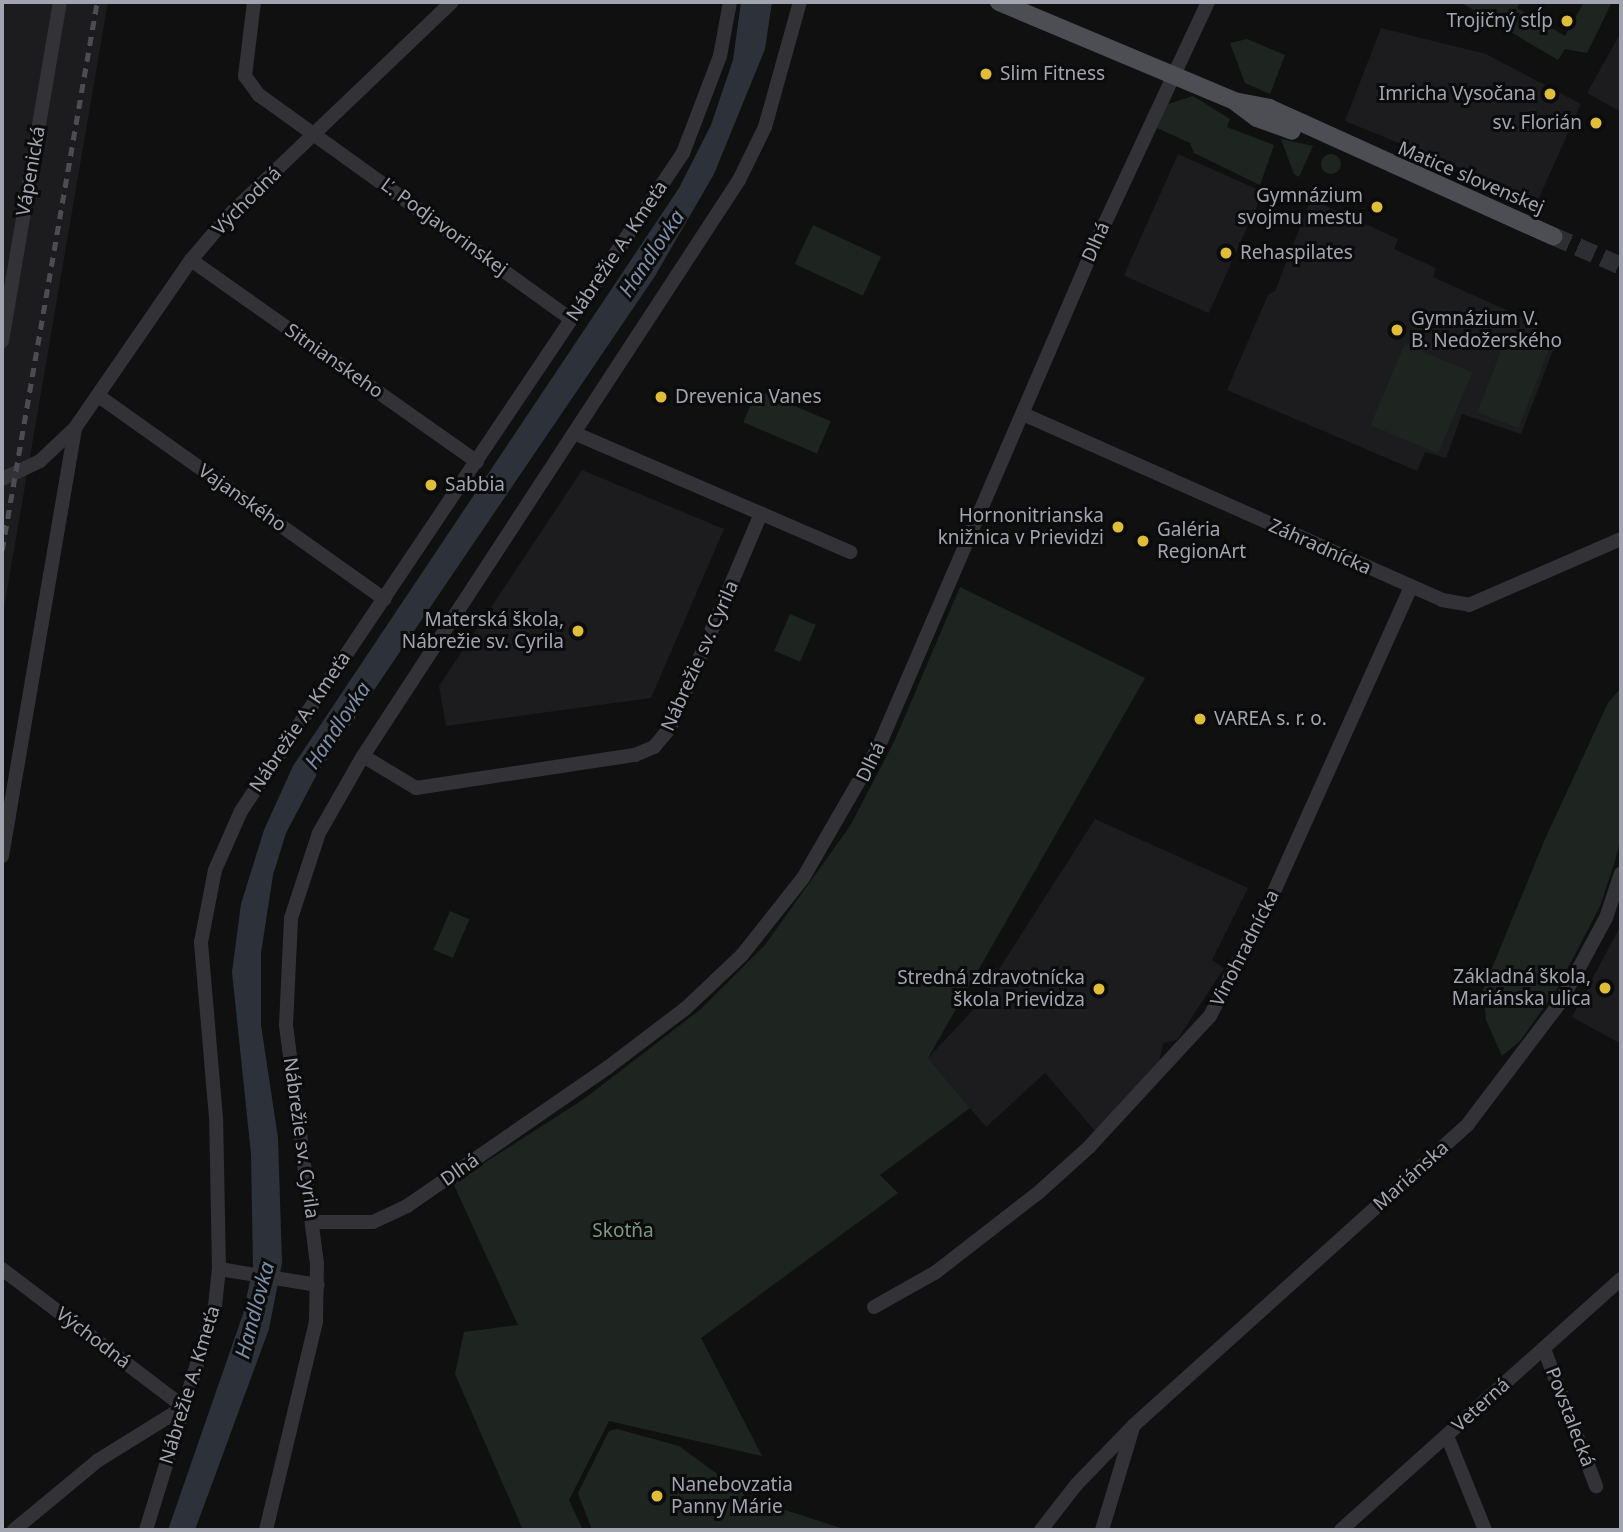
<!DOCTYPE html>
<html>
<head>
<meta charset="utf-8">
<style>
  body { margin:0 }
  #map { position:relative; width:1623px; height:1532px; overflow:hidden; background:#101011; font-family:"Noto Sans",sans-serif }
  div>[style] { position:absolute }
  .built>* { inset:0; background:#1c1c1e; transform-origin:0 0 }
  .green>* { inset:0; background:#1e2520; transform-origin:0 0 }
  .round { border-radius:50% }
  .water>* { inset:0; background:#2d323a }
  .major-tunnel>* { height:18px; margin-top:-9px; transform-origin:0; background:repeating-linear-gradient(90deg,#2d2e31 0 18px,transparent 0 27px) }
  .minor>* { height:14px; margin:-7px; padding:0 7px; transform-origin:7px; border-radius:7px; background:#333337 }
  .major>* { height:18px; margin:-9px; padding:0 9px; transform-origin:9px; border-radius:9px; background:#4d4e54 }
  .rail>* { height:4.5px; margin-top:-2.25px; transform-origin:0; background:repeating-linear-gradient(90deg,#4c4d52 0 9px,transparent 0 16px) }
  .dots>* { width:19px; height:19px; translate:-50% -50%; box-sizing:border-box; border:4px solid #0b0b0c; border-radius:50% }
  span { translate:-50% -50%; white-space:nowrap; text-align:center; line-height:1.15; -webkit-text-stroke:6px #0b0b0c; paint-order:stroke }
  .poi-label { font-size:19px; color:#a2a5b0 }
  .right { translate:-100% -50%; text-align:right }
  .left { translate:0 -50%; text-align:left }
  .street-label { font-size:19px; color:#a2a5b0 }
  .park-label { font-size:19px; color:#7a9a80 }
  .water-label { font-size:21px; color:#7b8ea9; font-style:italic }
  .frame { position:absolute; inset:0; border:4px solid #a2a5b0; pointer-events:none }
</style>
</head>
<body>
<div id="map">
  <div class="built">
    <div style="clip-path:polygon(2px 2px,108px 2px,2px 620px)"></div>
    <div style="clip-path:polygon(1381px 28px,1486px 54px,1581px 104px,1538px 200px,1345px 121px)"></div>
    <div style="clip-path:polygon(1621px 32px,1621px 112px,1587px 93px)"></div>
    <div style="left:1178px;top:154px;width:93px;height:133px;rotate:24deg"></div>
    <div style="clip-path:polygon(1311px 199px,1398px 239px,1394px 249px,1436px 268px,1433px 277px,1524px 318px,1522px 323px,1558px 337px,1521px 434px,1462px 414px,1446px 458px,1425px 452px,1417px 471px,1227px 390px,1268px 295px,1275px 291px)"></div>
    <div style="clip-path:polygon(582px 470px,724px 529px,651px 698px,446px 726px,439px 686px)"></div>
    <div style="clip-path:polygon(1095px 819px,1248px 888px,1212px 960px,1224px 968px,1177px 1040px,1163px 1043px,1158px 1067px,1096px 1132px,1045px 1073px,986px 1127px,928px 1058px,973px 1010px)"></div>
    <div style="clip-path:polygon(1621px 925px,1621px 1044px,1572px 1017px)"></div>
  </div>
  <div class="green">
    <div style="clip-path:polygon(1460px 2px,1520px 2px,1517px 8px,1565px 36px,1584px 2px,1612px 2px,1587px 53px,1565px 49px,1558px 60px)"></div>
    <div style="clip-path:polygon(1247px 39px,1285px 55px,1270px 94px,1245px 83px,1230px 43px)"></div>
    <div style="clip-path:polygon(1193px 96px,1230px 119px,1227px 127px,1274px 145px,1260px 185px,1194px 153px,1190px 143px,1157px 128px,1168px 104px)"></div>
    <div style="clip-path:polygon(1281px 139px,1313px 146px,1299px 177px,1294px 174px)"></div>
    <div class="round" style="left:1321px;top:154px;width:20px;height:20px"></div>
    <div style="left:813px;top:225px;width:75px;height:43px;rotate:25deg"></div>
    <div style="left:1508px;top:333px;width:44px;height:85px;rotate:21deg"></div>
    <div style="left:1405px;top:344px;width:73px;height:88px;rotate:23deg"></div>
    <div style="left:757px;top:390px;width:80px;height:35px;rotate:23deg"></div>
    <div style="clip-path:polygon(960px 587px,1145px 678px,928px 1058px,970px 1108px,880px 1175px,898px 1193px,701px 1338px,762px 1456px,609px 1421px,569px 1500px,583px 1530px,523px 1530px,455px 1374px,464px 1332px,518px 1325px,453px 1183px,584px 1099px,701px 1009px,765px 945px,850px 826px,894px 742px)"></div>
    <div style="left:790px;top:614px;width:28px;height:40px;rotate:23deg"></div>
    <div style="clip-path:polygon(1621px 688px,1621px 837px,1615px 861px,1600px 906px,1557px 989px,1520px 1041px,1502px 1056px,1486px 1020px,1483px 990px,1545px 839px,1608px 703px)"></div>
    <div style="left:450px;top:911px;width:21px;height:42px;rotate:23deg"></div>
    <div style="clip-path:polygon(617px 1429px,679px 1446px,743px 1493px,748px 1504px,754px 1500px,847px 1530px,592px 1530px,578px 1493px,609px 1431px)"></div>
  </div>
  <div class="water">
    <div style="clip-path:polygon(741px 2px,772px 2px,765px 49px,714px 174px,655px 276px,317px 774px,286px 833px,273px 875px,261px 953px,261px 1025px,278px 1138px,282px 1263px,269px 1329px,195px 1530px,168px 1530px,243px 1314px,253px 1267px,251px 1154px,232px 972px,241px 904px,264px 830px,293px 766px,679px 188px,711px 125px,733px 60px)"></div>
  </div>
  <div class="major-tunnel">
    <div style="left:1553px;top:236px;width:74px;rotate:23.8deg"></div>
  </div>
  <div class="minor">
    <div style="left:254px;top:2px;width:75px;rotate:96.9deg"></div>
    <div style="left:245px;top:76px;width:24px;rotate:54deg"></div>
    <div style="left:259px;top:95px;width:384px;rotate:35.7deg"></div>
    <div style="left:191px;top:260px;width:350px;rotate:35.2deg"></div>
    <div style="left:2px;top:341px;width:344px;rotate:-80.3deg"></div>
    <div style="left:100px;top:397px;width:349px;rotate:35.4deg"></div>
    <div style="left:1023px;top:414px;width:458px;rotate:23.9deg"></div>
    <div style="left:1442px;top:600px;width:27px;rotate:10deg"></div>
    <div style="left:1469px;top:605px;width:166px;rotate:-23.5deg"></div>
    <div style="left:574px;top:433px;width:301px;rotate:23.3deg"></div>
    <div style="left:2px;top:479px;width:42px;rotate:-25.3deg"></div>
    <div style="left:40px;top:461px;width:48px;rotate:-43.3deg"></div>
    <div style="left:75px;top:428px;width:204px;rotate:-55.4deg"></div>
    <div style="left:191px;top:260px;width:59px;rotate:-49.8deg"></div>
    <div style="left:229px;top:215px;width:308px;rotate:-43.7deg"></div>
    <div style="left:363px;top:756px;width:62px;rotate:31.1deg"></div>
    <div style="left:416px;top:788px;width:221px;rotate:-8.6deg"></div>
    <div style="left:635px;top:755px;width:21px;rotate:-23deg"></div>
    <div style="left:654px;top:747px;width:25px;rotate:-50deg"></div>
    <div style="left:670px;top:728px;width:233px;rotate:-67deg"></div>
    <div style="left:2px;top:856px;width:434px;rotate:-80.3deg"></div>
    <div style="left:312px;top:1222px;width:61px"></div>
    <div style="left:373px;top:1222px;width:38px;rotate:-25deg"></div>
    <div style="left:407px;top:1206px;width:243px;rotate:-34.6deg"></div>
    <div style="left:607px;top:1068px;width:99px;rotate:-37.2deg"></div>
    <div style="left:686px;top:1008px;width:77px;rotate:-43.4deg"></div>
    <div style="left:742px;top:955px;width:98px;rotate:-51.6deg"></div>
    <div style="left:803px;top:878px;width:150px;rotate:-60deg"></div>
    <div style="left:878px;top:748px;width:553px;rotate:-66.68deg"></div>
    <div style="left:1097px;top:240px;width:263px;rotate:-65deg"></div>
    <div style="left:2px;top:1269px;width:228px;rotate:37.2deg"></div>
    <div style="left:219px;top:1269px;width:100px;rotate:9.2deg"></div>
    <div style="left:874px;top:1307px;width:71px;rotate:-29.4deg"></div>
    <div style="left:936px;top:1272px;width:129px;rotate:-37.8deg"></div>
    <div style="left:1038px;top:1193px;width:69px;rotate:-42deg"></div>
    <div style="left:1089px;top:1147px;width:178px;rotate:-47.3deg"></div>
    <div style="left:1210px;top:1016px;width:135px;rotate:-62.7deg"></div>
    <div style="left:1272px;top:896px;width:339px;rotate:-65.8deg"></div>
    <div style="left:1544px;top:1349px;width:147px;rotate:69.2deg"></div>
    <div style="left:1447px;top:1436px;width:101px;rotate:68deg"></div>
    <div style="left:14px;top:1530px;width:108px;rotate:-39.7deg"></div>
    <div style="left:97px;top:1461px;width:102px;rotate:-31.8deg"></div>
    <div style="left:146px;top:1530px;width:234px;rotate:-72.9deg"></div>
    <div style="left:215px;top:1306px;width:37px;rotate:-84deg"></div>
    <div style="left:219px;top:1269px;width:151px;rotate:-91.1deg"></div>
    <div style="left:216px;top:1118px;width:177px;rotate:-94.9deg"></div>
    <div style="left:201px;top:942px;width:73px;rotate:-79deg"></div>
    <div style="left:215px;top:870px;width:64px;rotate:-66.2deg"></div>
    <div style="left:241px;top:811px;width:793px;rotate:-56.11deg"></div>
    <div style="left:683px;top:153px;width:104px;rotate:-69.1deg"></div>
    <div style="left:720px;top:56px;width:55px;rotate:-79.5deg"></div>
    <div style="left:266px;top:1530px;width:215px;rotate:-76.5deg"></div>
    <div style="left:316px;top:1321px;width:57px;rotate:-89deg"></div>
    <div style="left:317px;top:1264px;width:241px;rotate:-97.4deg"></div>
    <div style="left:286px;top:1025px;width:107px;rotate:-87.3deg"></div>
    <div style="left:291px;top:918px;width:89px;rotate:-71.8deg"></div>
    <div style="left:319px;top:833px;width:89px;rotate:-60.3deg"></div>
    <div style="left:363px;top:756px;width:688px;rotate:-56.86deg"></div>
    <div style="left:739px;top:180px;width:59px;rotate:-63.9deg"></div>
    <div style="left:765px;top:127px;width:130px;rotate:-74.4deg"></div>
    <div style="left:1041px;top:1530px;width:57px;rotate:-52.1deg"></div>
    <div style="left:1076px;top:1485px;width:82px;rotate:-46deg"></div>
    <div style="left:1133px;top:1426px;width:451px;rotate:-42deg"></div>
    <div style="left:1468px;top:1124px;width:152px;rotate:-52.8deg"></div>
    <div style="left:1560px;top:1003px;width:97px;rotate:-61.6deg"></div>
    <div style="left:1606px;top:918px;width:47px;rotate:-71.6deg"></div>
    <div style="left:1102px;top:1530px;width:108px;rotate:-73.2deg"></div>
    <div style="left:1341px;top:1530px;width:376px;rotate:-41.9deg"></div>
  </div>
  <div class="major">
    <div style="left:999px;top:2px;width:255px;rotate:22.8deg"></div>
    <div style="left:1234px;top:101px;width:36px;rotate:11deg"></div>
    <div style="left:1269px;top:108px;width:312px;rotate:24.3deg"></div>
    <div style="left:1237px;top:103px;width:25px;rotate:37deg"></div>
    <div style="left:1257px;top:118px;width:37px;rotate:20deg"></div>
  </div>
  <div class="rail">
    <div style="left:2px;top:550px;width:556px;rotate:-80.17deg"></div>
  </div>
  <div class="dots">
    <div style="left:1567px;top:21px;background:#e0bd39"></div>
    <div style="left:986px;top:74px;background:#e0bd39"></div>
    <div style="left:1550px;top:94px;background:#e0bd39"></div>
    <div style="left:1596px;top:123px;background:#e0bd39"></div>
    <div style="left:1377px;top:207px;background:#e0bd39"></div>
    <div style="left:1226px;top:253px;background:#e0bd39"></div>
    <div style="left:1397px;top:330px;background:#e0bd39"></div>
    <div style="left:661px;top:397px;background:#e0bd39"></div>
    <div style="left:431px;top:485px;background:#e0bd39"></div>
    <div style="left:1118px;top:527px;background:#e0bd39"></div>
    <div style="left:1143px;top:541px;background:#e0bd39"></div>
    <div style="left:578px;top:631px;background:#e0bd39"></div>
    <div style="left:1200px;top:719px;background:#e0bd39"></div>
    <div style="left:1605px;top:988px;background:#e0bd39"></div>
    <div style="left:1099px;top:989px;background:#e0bd39"></div>
    <div style="left:657px;top:1496px;background:#e0bd39"></div>
  </div>
  <div class="poi-label">
    <span class="right" style="left:1553px;top:21px">Trojičný stĺp</span>
    <span class="left" style="left:1000px;top:74px">Slim Fitness</span>
    <span class="right" style="left:1536px;top:94px">Imricha Vysočana</span>
    <span class="right" style="left:1582px;top:123px">sv. Florián</span>
    <span class="right" style="left:1363px;top:207px">Gymnázium<br>svojmu mestu</span>
    <span class="left" style="left:1240px;top:253px">Rehaspilates</span>
    <span class="left" style="left:1411px;top:330px">Gymnázium V.<br>B. Nedožerského</span>
    <span class="left" style="left:675px;top:397px">Drevenica Vanes</span>
    <span class="left" style="left:445px;top:485px">Sabbia</span>
    <span class="right" style="left:1104px;top:527px">Hornonitrianska<br>knižnica v Prievidzi</span>
    <span class="left" style="left:1157px;top:541px">Galéria<br>RegionArt</span>
    <span class="right" style="left:564px;top:631px">Materská škola,<br>Nábrežie sv. Cyrila</span>
    <span class="left" style="left:1214px;top:719px">VAREA s. r. o.</span>
    <span class="right" style="left:1591px;top:988px">Základná škola,<br>Mariánska ulica</span>
    <span class="right" style="left:1085px;top:989px">Stredná zdravotnícka<br>škola Prievidza</span>
    <span class="left" style="left:671px;top:1496px">Nanebovzatia<br>Panny Márie</span>
  </div>
  <div class="street-label">
    <span style="left:31px;top:171px;rotate:-80deg">Vápenická</span>
    <span style="left:1471px;top:178px;rotate:23deg">Matice slovenskej</span>
    <span style="left:247px;top:201px;rotate:-45deg">Východná</span>
    <span style="left:444px;top:227px;rotate:36deg">Ľ. Podjavorinskej</span>
    <span style="left:1096px;top:242px;rotate:-66deg">Dlhá</span>
    <span style="left:617px;top:251px;rotate:-56deg">Nábrežie A. Kmeťa</span>
    <span style="left:334px;top:361px;rotate:35deg">Sitnianskeho</span>
    <span style="left:242px;top:498px;rotate:35deg">Vajanského</span>
    <span style="left:1320px;top:547px;rotate:24deg">Záhradnícka</span>
    <span style="left:700px;top:656px;rotate:-66deg">Nábrežie sv. Cyrila</span>
    <span style="left:300px;top:722px;rotate:-56deg">Nábrežie A. Kmeťa</span>
    <span style="left:871px;top:762px;rotate:-64deg">Dlhá</span>
    <span style="left:1245px;top:948px;rotate:-63deg">Vinohradnícka</span>
    <span style="left:301px;top:1138px;rotate:82deg">Nábrežie sv. Cyrila</span>
    <span style="left:460px;top:1170px;rotate:-35deg">Dlhá</span>
    <span style="left:1411px;top:1176px;rotate:-42deg">Mariánska</span>
    <span style="left:93px;top:1338px;rotate:37deg">Východná</span>
    <span style="left:190px;top:1385px;rotate:-73deg">Nábrežie A. Kmeťa</span>
    <span style="left:1481px;top:1405px;rotate:-42deg">Veterná</span>
    <span style="left:1570px;top:1417px;rotate:69deg">Povstalecká</span>
  </div>
  <div class="park-label">
    <span style="left:623px;top:1231px">Skotňa</span>
  </div>
  <div class="water-label">
    <span style="left:651px;top:253px;rotate:-56deg">Handlovka</span>
    <span style="left:337px;top:725px;rotate:-56deg">Handlovka</span>
    <span style="left:254px;top:1310px;rotate:-75deg">Handlovka</span>
  </div>
  <div class="frame"></div>
</div>
</body>
</html>
